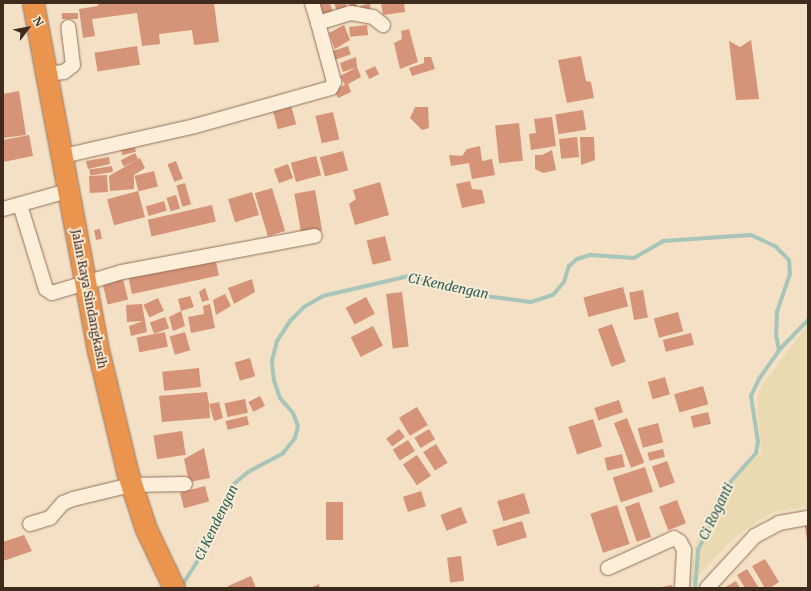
<!DOCTYPE html>
<html>
<head>
<meta charset="utf-8">
<style>
  body { margin:0 }
  #map { position:relative; width:811px; height:591px; overflow:hidden; background:#f3e0c5; font-family:Merriweather,serif }
  div>[style] { position:absolute }
  .farmland>* { inset:0; background:#eadab1 }
  .stream>* { height:4px; margin:-2px; padding:0 2px; transform-origin:2px; border-radius:2px; background:#a7c6b9 }
  .building>* { inset:0; background:#d59377; transform-origin:0 0 }
  .roads { filter:drop-shadow(0 0 1px #917058) drop-shadow(0 0 1px #917058) }
  .minor>* { height:14px; margin:-7px; padding:0 7px; transform-origin:7px; border-radius:7px; background:#fceed9 }
  .highway>* { height:21px; margin:-10.5px; padding:0 10.5px; transform-origin:10.5px; border-radius:10.5px; background:#ea944d }
  span { translate:-50% -50%; white-space:nowrap; text-align:center; line-height:1.15; -webkit-text-stroke:4px #f9ebd5; paint-order:stroke }
  .street-label { font-size:12px; color:#3f2a1e }
  .water-label { font-size:13px; color:#2b6057; font-style:italic }
  .frame { position:absolute; inset:0; border:4px solid #3f2a1e; pointer-events:none }
  .north { position:absolute; left:8px; top:8px; width:40px; height:40px; -webkit-text-stroke:3px #f9ebd5; paint-order:stroke; rotate:58deg; font-size:11px; font-weight:700; line-height:16px; text-align:center; color:#3f2a1e }
  .north::after { content:''; display:block; margin:auto; width:14px; height:18px; background:#3f2a1e; clip-path:polygon(50% 0,100% 100%,50% 72%,0 100%) }
</style>
</head>
<body>
<div id="map">
  <div class="farmland">
    <div style="clip-path:polygon(808px 324px,808px 506px,774px 512px,757px 521px,734px 538px,691px 583px,694px 549px,703px 523px,723px 486px,762px 453px,757px 410px,758px 397px,761px 387px)"></div>
  </div>
  <div class="stream">
    <div style="left:181px;top:587px;width:49px;rotate:-57.6deg"></div>
    <div style="left:207px;top:546px;width:42px;rotate:-69deg"></div>
    <div style="left:222px;top:507px;width:27px;rotate:-62deg"></div>
    <div style="left:235px;top:483px;width:17px;rotate:-40deg"></div>
    <div style="left:248px;top:472px;width:40px;rotate:-28deg"></div>
    <div style="left:283px;top:453px;width:19px;rotate:-51deg"></div>
    <div style="left:295px;top:438px;width:12px;rotate:-76deg"></div>
    <div style="left:298px;top:426px;width:14px;rotate:-111deg"></div>
    <div style="left:293px;top:413px;width:20px;rotate:-131deg"></div>
    <div style="left:280px;top:398px;width:18px;rotate:-109deg"></div>
    <div style="left:274px;top:381px;width:20px;rotate:-96deg"></div>
    <div style="left:272px;top:361px;width:21px;rotate:-76deg"></div>
    <div style="left:277px;top:341px;width:24px;rotate:-57deg"></div>
    <div style="left:290px;top:321px;width:20px;rotate:-45deg"></div>
    <div style="left:304px;top:307px;width:22px;rotate:-30deg"></div>
    <div style="left:323px;top:296px;width:88px;rotate:-13.1deg"></div>
    <div style="left:409px;top:276px;width:80px;rotate:14.6deg"></div>
    <div style="left:486px;top:296px;width:45px;rotate:7.6deg"></div>
    <div style="left:531px;top:302px;width:23px;rotate:-18deg"></div>
    <div style="left:553px;top:295px;width:17px;rotate:-50deg"></div>
    <div style="left:564px;top:282px;width:17px;rotate:-73deg"></div>
    <div style="left:569px;top:266px;width:11px;rotate:-41deg"></div>
    <div style="left:577px;top:259px;width:14px;rotate:-17deg"></div>
    <div style="left:590px;top:255px;width:44px;rotate:3.9deg"></div>
    <div style="left:634px;top:258px;width:34px;rotate:-30deg"></div>
    <div style="left:663px;top:241px;width:88px;rotate:-3.9deg"></div>
    <div style="left:751px;top:235px;width:26px;rotate:25deg"></div>
    <div style="left:775px;top:246px;width:20px;rotate:45deg"></div>
    <div style="left:789px;top:260px;width:14px;rotate:86deg"></div>
    <div style="left:790px;top:274px;width:39px;rotate:109deg"></div>
    <div style="left:777px;top:311px;width:24px;rotate:92deg"></div>
    <div style="left:776px;top:335px;width:15px;rotate:79deg"></div>
    <div style="left:695px;top:588px;width:38px;rotate:-85deg"></div>
    <div style="left:698px;top:550px;width:76px;rotate:-64.4deg"></div>
    <div style="left:731px;top:481px;width:38px;rotate:-48deg"></div>
    <div style="left:756px;top:453px;width:11px;rotate:-80deg"></div>
    <div style="left:758px;top:442px;width:47px;rotate:-98.7deg"></div>
    <div style="left:751px;top:396px;width:19px;rotate:-65deg"></div>
    <div style="left:759px;top:379px;width:35px;rotate:-55deg"></div>
    <div style="left:779px;top:350px;width:42px;rotate:-46deg"></div>
  </div>
  <div class="building">
    <div style="clip-path:polygon(98px 3px,214px 3px,219px 42px,194px 45px,192px 30px,159px 34px,160px 44px,142px 46px,137px 13px,92px 19px,95px 36px,83px 38px,79px 9px,98px 6px)"></div>
    <div style="clip-path:polygon(315px 3px,330px 3px,333px 13px,320px 17px)"></div>
    <div style="clip-path:polygon(334px 3px,345px 3px,347px 7px,337px 11px)"></div>
    <div style="clip-path:polygon(349px 3px,356px 3px,357px 9px,351px 11px)"></div>
    <div style="clip-path:polygon(370px 3px,371px 12px,361px 13px,360px 6px)"></div>
    <div style="clip-path:polygon(381px 3px,404px 3px,405px 12px,383px 15px)"></div>
    <div style="left:78px;top:13px;width:6px;height:16px;rotate:90deg"></div>
    <div style="clip-path:polygon(344px 25px,350px 40px,335px 49px,329px 33px)"></div>
    <div style="left:367px;top:25px;width:10px;height:18px;rotate:84deg"></div>
    <div style="clip-path:polygon(409px 29px,418px 62px,400px 69px,394px 43px,402px 39px,401px 31px)"></div>
    <div style="clip-path:polygon(751px 40px,759px 99px,736px 100px,729px 41px,740px 47px)"></div>
    <div style="left:137px;top:46px;width:19px;height:43px;rotate:81deg"></div>
    <div style="left:348px;top:46px;width:9px;height:20px;rotate:72deg"></div>
    <div style="clip-path:polygon(581px 56px,586px 81px,591px 82px,594px 98px,567px 103px,558px 60px)"></div>
    <div style="clip-path:polygon(356px 57px,357px 67px,361px 77px,348px 84px,351px 92px,338px 98px,334px 90px,345px 85px,340px 76px,357px 67px,343px 72px,340px 63px)"></div>
    <div style="clip-path:polygon(424px 57px,431px 57px,435px 69px,412px 76px,409px 68px,424px 63px)"></div>
    <div style="left:375px;top:66px;width:9px;height:11px;rotate:63deg"></div>
    <div style="clip-path:polygon(19px 91px,26px 135px,3px 138px,3px 94px)"></div>
    <div style="left:291px;top:105px;width:20px;height:19px;rotate:75deg"></div>
    <div style="clip-path:polygon(415px 107px,428px 107px,429px 128px,422px 130px,410px 118px)"></div>
    <div style="left:583px;top:110px;width:20px;height:28px;rotate:81deg"></div>
    <div style="left:333px;top:112px;width:28px;height:18px;rotate:77deg"></div>
    <div style="clip-path:polygon(552px 117px,556px 146px,531px 150px,529px 134px,536px 133px,534px 119px)"></div>
    <div style="left:519px;top:123px;width:38px;height:24px;rotate:84deg"></div>
    <div style="clip-path:polygon(29px 135px,33px 156px,3px 162px,3px 140px)"></div>
    <div style="left:577px;top:137px;width:20px;height:18px;rotate:84deg"></div>
    <div style="clip-path:polygon(580px 137px,594px 137px,595px 160px,581px 165px)"></div>
    <div style="left:134px;top:144px;width:8px;height:14px;rotate:76deg"></div>
    <div style="clip-path:polygon(480px 146px,482px 161px,492px 159px,495px 175px,472px 179px,469px 163px,451px 166px,449px 155px,462px 156px,467px 149px)"></div>
    <div style="clip-path:polygon(552px 150px,556px 170px,543px 173px,535px 169px,535px 155px,542px 155px)"></div>
    <div style="left:343px;top:151px;width:20px;height:24px;rotate:75deg"></div>
    <div style="left:135px;top:153px;width:7px;height:16px;rotate:63deg"></div>
    <div style="left:316px;top:156px;width:20px;height:26px;rotate:75deg"></div>
    <div style="clip-path:polygon(109px 157px,110px 164px,88px 169px,86px 161px)"></div>
    <div style="clip-path:polygon(140px 158px,145px 168px,134px 175px,134px 189px,110px 191px,109px 176px)"></div>
    <div style="left:176px;top:161px;width:19px;height:9px;rotate:69deg"></div>
    <div style="left:288px;top:164px;width:15px;height:15px;rotate:70deg"></div>
    <div style="left:112px;top:166px;width:6px;height:23px;rotate:81deg"></div>
    <div style="left:154px;top:171px;width:16px;height:20px;rotate:76deg"></div>
    <div style="left:107px;top:175px;width:17px;height:18px;rotate:87deg"></div>
    <div style="clip-path:polygon(470px 181px,472px 189px,482px 190px,485px 203px,462px 208px,456px 184px)"></div>
    <div style="clip-path:polygon(380px 182px,389px 215px,355px 225px,349px 204px,356px 199px,353px 190px)"></div>
    <div style="left:185px;top:183px;width:22px;height:9px;rotate:74deg"></div>
    <div style="left:272px;top:188px;width:45px;height:18px;rotate:73deg"></div>
    <div style="left:315px;top:190px;width:41px;height:21px;rotate:80deg"></div>
    <div style="left:138px;top:191px;width:27px;height:32px;rotate:75deg"></div>
    <div style="left:252px;top:192px;width:24px;height:25px;rotate:73deg"></div>
    <div style="left:176px;top:195px;width:14px;height:10px;rotate:73deg"></div>
    <div style="left:164px;top:201px;width:10px;height:19px;rotate:73deg"></div>
    <div style="left:212px;top:205px;width:17px;height:66px;rotate:77deg"></div>
    <div style="left:100px;top:229px;width:10px;height:6px;rotate:79deg"></div>
    <div style="left:385px;top:236px;width:25px;height:19px;rotate:76deg"></div>
    <div style="left:215px;top:257px;width:19px;height:89px;rotate:78deg"></div>
    <div style="left:123px;top:279px;width:21px;height:21px;rotate:76deg"></div>
    <div style="clip-path:polygon(252px 279px,255px 292px,234px 304px,228px 288px)"></div>
    <div style="left:623px;top:287px;width:20px;height:41px;rotate:75deg"></div>
    <div style="clip-path:polygon(205px 288px,209px 300px,202px 302px,199px 292px)"></div>
    <div style="left:643px;top:290px;width:28px;height:14px;rotate:80deg"></div>
    <div style="left:402px;top:292px;width:55px;height:16px;rotate:83deg"></div>
    <div style="clip-path:polygon(225px 294px,231px 306px,216px 315px,213px 300px)"></div>
    <div style="clip-path:polygon(190px 296px,194px 307px,181px 311px,185px 326px,173px 331px,169px 317px,181px 311px,178px 299px)"></div>
    <div style="left:366px;top:297px;width:19px;height:23px;rotate:62deg"></div>
    <div style="left:158px;top:298px;width:14px;height:16px;rotate:65deg"></div>
    <div style="clip-path:polygon(142px 304px,147px 332px,131px 336px,129px 326px,143px 321px,127px 322px,126px 305px)"></div>
    <div style="clip-path:polygon(210px 304px,215px 328px,191px 333px,188px 317px,204px 314px,203px 306px)"></div>
    <div style="left:678px;top:312px;width:20px;height:25px;rotate:75deg"></div>
    <div style="left:165px;top:317px;width:12px;height:16px;rotate:70deg"></div>
    <div style="left:612px;top:324px;width:40px;height:15px;rotate:70deg"></div>
    <div style="left:373px;top:326px;width:22px;height:25px;rotate:63deg"></div>
    <div style="left:165px;top:332px;width:15px;height:29px;rotate:79deg"></div>
    <div style="left:185px;top:332px;width:19px;height:16px;rotate:74deg"></div>
    <div style="left:691px;top:333px;width:12px;height:29px;rotate:76deg"></div>
    <div style="left:250px;top:358px;width:19px;height:16px;rotate:74deg"></div>
    <div style="left:199px;top:368px;width:19px;height:37px;rotate:84deg"></div>
    <div style="left:665px;top:377px;width:18px;height:18px;rotate:74deg"></div>
    <div style="left:703px;top:386px;width:19px;height:30px;rotate:74deg"></div>
    <div style="clip-path:polygon(207px 392px,209px 404px,219px 402px,223px 418px,214px 421px,209px 404px,210px 418px,162px 422px,159px 396px)"></div>
    <div style="left:260px;top:396px;width:11px;height:13px;rotate:63deg"></div>
    <div style="left:245px;top:399px;width:14px;height:21px;rotate:78deg"></div>
    <div style="left:619px;top:400px;width:13px;height:26px;rotate:72deg"></div>
    <div style="left:417px;top:407px;width:21px;height:21px;rotate:59deg"></div>
    <div style="left:708px;top:412px;width:12px;height:18px;rotate:76deg"></div>
    <div style="left:247px;top:416px;width:9px;height:22px;rotate:77deg"></div>
    <div style="left:627px;top:418px;width:48px;height:14px;rotate:69deg"></div>
    <div style="left:593px;top:419px;width:29px;height:26px;rotate:72deg"></div>
    <div style="left:658px;top:423px;width:20px;height:21px;rotate:75deg"></div>
    <div style="left:399px;top:429px;width:10px;height:16px;rotate:53deg"></div>
    <div style="left:429px;top:429px;width:12px;height:17px;rotate:59deg"></div>
    <div style="left:182px;top:431px;width:24px;height:29px;rotate:81deg"></div>
    <div style="left:408px;top:440px;width:13px;height:18px;rotate:58deg"></div>
    <div style="left:436px;top:444px;width:22px;height:15px;rotate:58deg"></div>
    <div style="clip-path:polygon(204px 448px,210px 478px,189px 482px,184px 459px)"></div>
    <div style="left:663px;top:449px;width:8px;height:16px;rotate:76deg"></div>
    <div style="left:622px;top:454px;width:13px;height:18px;rotate:77deg"></div>
    <div style="left:417px;top:455px;width:25px;height:17px;rotate:56deg"></div>
    <div style="left:667px;top:461px;width:23px;height:16px;rotate:70deg"></div>
    <div style="left:645px;top:467px;width:26px;height:34px;rotate:72deg"></div>
    <div style="left:205px;top:486px;width:16px;height:26px;rotate:75deg"></div>
    <div style="left:421px;top:491px;width:16px;height:19px;rotate:72deg"></div>
    <div style="left:524px;top:493px;width:21px;height:28px;rotate:73deg"></div>
    <div style="left:677px;top:500px;width:25px;height:19px;rotate:69deg"></div>
    <div style="left:343px;top:502px;width:38px;height:17px;rotate:90deg"></div>
    <div style="left:639px;top:502px;width:37px;height:15px;rotate:71deg"></div>
    <div style="left:617px;top:505px;width:41px;height:28px;rotate:72deg"></div>
    <div style="left:461px;top:507px;width:17px;height:22px;rotate:69deg"></div>
    <div style="clip-path:polygon(808px 520px,808px 540px,807px 540px,804px 521px)"></div>
    <div style="left:522px;top:521px;width:17px;height:31px;rotate:73deg"></div>
    <div style="clip-path:polygon(24px 535px,32px 551px,3px 561px,3px 542px)"></div>
    <div style="left:461px;top:556px;width:25px;height:14px;rotate:83deg"></div>
    <div style="clip-path:polygon(765px 559px,779px 582px,770px 588px,765px 588px,752px 566px)"></div>
    <div style="clip-path:polygon(747px 569px,759px 588px,745px 588px,737px 575px)"></div>
    <div style="clip-path:polygon(251px 576px,256px 588px,228px 588px,228px 586px)"></div>
    <div style="clip-path:polygon(736px 581px,740px 588px,724px 588px)"></div>
    <div style="clip-path:polygon(319px 584px,320px 588px,310px 588px)"></div>
    <div style="clip-path:polygon(672px 585px,673px 588px,663px 588px,662px 587px)"></div>
  </div>
  <div class="roads">
    <div class="minor">
      <div style="left:312px;top:3px;width:21px;rotate:73deg"></div>
      <div style="left:48px;top:74px;width:16px;rotate:-7deg"></div>
      <div style="left:64px;top:72px;width:11px;rotate:-38deg"></div>
      <div style="left:73px;top:65px;width:38px;rotate:-97deg"></div>
      <div style="left:63px;top:156px;width:135px;rotate:-12.8deg"></div>
      <div style="left:195px;top:126px;width:141px;rotate:-15.6deg"></div>
      <div style="left:331px;top:88px;width:7px;rotate:-63deg"></div>
      <div style="left:334px;top:82px;width:61px;rotate:-105.2deg"></div>
      <div style="left:318px;top:23px;width:34px;rotate:-17deg"></div>
      <div style="left:351px;top:13px;width:22px;rotate:10deg"></div>
      <div style="left:373px;top:17px;width:13px;rotate:39deg"></div>
      <div style="left:20px;top:205px;width:88px;rotate:72.8deg"></div>
      <div style="left:46px;top:289px;width:7px;rotate:34deg"></div>
      <div style="left:52px;top:293px;width:73px;rotate:-16.7deg"></div>
      <div style="left:122px;top:272px;width:196px;rotate:-10.6deg"></div>
      <div style="left:3px;top:209px;width:67px;rotate:-15.5deg"></div>
      <div style="left:30px;top:524px;width:21px;rotate:-17deg"></div>
      <div style="left:50px;top:518px;width:20px;rotate:-49deg"></div>
      <div style="left:63px;top:503px;width:11px;rotate:-22deg"></div>
      <div style="left:73px;top:499px;width:60px;rotate:-13.6deg"></div>
      <div style="left:131px;top:485px;width:54px;rotate:-1.1deg"></div>
      <div style="left:608px;top:568px;width:72px;rotate:-24.4deg"></div>
      <div style="left:674px;top:538px;width:7px;rotate:34deg"></div>
      <div style="left:680px;top:542px;width:9px;rotate:63deg"></div>
      <div style="left:684px;top:550px;width:38px;rotate:93deg"></div>
      <div style="left:707px;top:588px;width:71px;rotate:-47.3deg"></div>
      <div style="left:755px;top:536px;width:27px;rotate:-28deg"></div>
      <div style="left:779px;top:523px;width:29px;rotate:-10deg"></div>
    </div>
    <div class="highway">
      <div style="left:33px;top:3px;width:357px;rotate:79.4deg"></div>
      <div style="left:99px;top:354px;width:120px;rotate:76.5deg"></div>
      <div style="left:127px;top:471px;width:61px;rotate:71.9deg"></div>
      <div style="left:146px;top:529px;width:65px;rotate:64.6deg"></div>
    </div>
  </div>
  <div class="street-label">
    <span style="left:89px;top:299px;rotate:79deg">Jalan Raya Sindangkasih</span>
  </div>
  <div class="water-label">
    <span style="left:448px;top:287px;rotate:12deg">Ci Kendengan</span>
    <span style="left:717px;top:512px;rotate:-64deg">Ci Roganti</span>
    <span style="left:217px;top:523px;rotate:-64deg">Ci Kendengan</span>
  </div>
  <div class="frame"></div>
  <div class="north">N</div>
</div>
</body>
</html>
